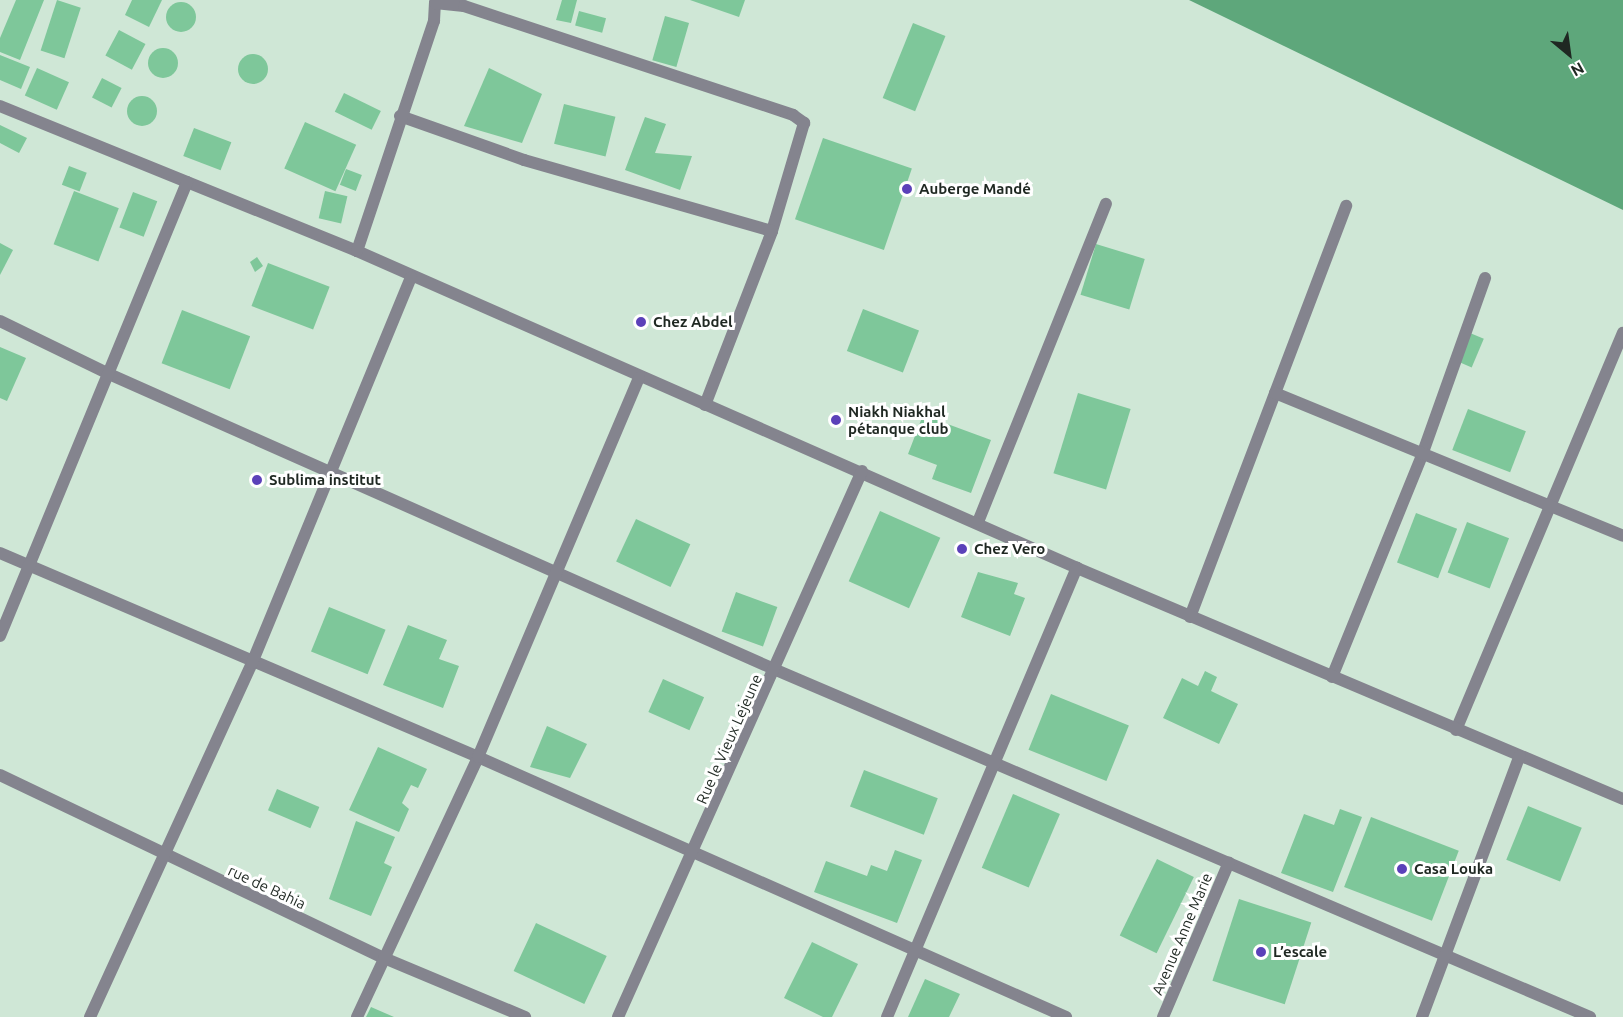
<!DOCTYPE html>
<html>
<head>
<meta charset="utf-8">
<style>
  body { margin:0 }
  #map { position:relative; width:1623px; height:1017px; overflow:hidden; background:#cfe7d6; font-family:Ubuntu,sans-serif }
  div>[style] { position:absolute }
  .water>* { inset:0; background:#5ea77b }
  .building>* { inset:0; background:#7ec79a; transform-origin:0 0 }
  .round { border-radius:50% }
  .service>* { height:12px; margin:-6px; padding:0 6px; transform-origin:6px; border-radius:6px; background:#84848e }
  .minor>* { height:12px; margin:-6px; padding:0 6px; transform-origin:6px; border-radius:6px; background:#84848e }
  .dots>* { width:16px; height:16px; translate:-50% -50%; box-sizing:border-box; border:3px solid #fff; border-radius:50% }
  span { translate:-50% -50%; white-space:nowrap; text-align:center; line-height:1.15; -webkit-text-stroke:6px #fff; paint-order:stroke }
  .poi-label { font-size:15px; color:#1f2822; font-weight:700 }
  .left { translate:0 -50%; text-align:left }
  .street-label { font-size:15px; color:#1f2822 }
  .north { position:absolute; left:1539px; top:24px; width:60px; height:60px; -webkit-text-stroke:4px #fff; paint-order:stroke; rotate:151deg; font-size:16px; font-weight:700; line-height:24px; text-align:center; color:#1f2822 }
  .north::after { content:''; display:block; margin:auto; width:21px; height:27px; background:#1f2822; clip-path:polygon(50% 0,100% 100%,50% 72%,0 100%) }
</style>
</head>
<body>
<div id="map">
  <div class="water">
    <div style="clip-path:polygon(1189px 0,1623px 0,1623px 210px)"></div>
  </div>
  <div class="building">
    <div style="clip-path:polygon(16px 0,44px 0,20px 60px,0 52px,0 38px)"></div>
    <div style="left:57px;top:0;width:25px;height:53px;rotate:18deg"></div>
    <div style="clip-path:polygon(132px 0,162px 0,149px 27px,125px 15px)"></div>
    <div style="clip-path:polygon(562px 0,577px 0,571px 23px,556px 20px)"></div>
    <div style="clip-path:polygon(690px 0,745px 0,739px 17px)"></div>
    <div class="round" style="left:166px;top:2px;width:30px;height:30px"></div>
    <div style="left:579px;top:11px;width:28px;height:15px;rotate:15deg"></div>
    <div style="left:665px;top:16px;width:25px;height:46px;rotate:16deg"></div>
    <div style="left:913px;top:23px;width:35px;height:81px;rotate:22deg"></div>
    <div style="left:119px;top:30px;width:30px;height:29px;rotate:28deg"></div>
    <div class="round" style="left:148px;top:48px;width:30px;height:30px"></div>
    <div class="round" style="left:238px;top:54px;width:30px;height:30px"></div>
    <div style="clip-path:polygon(0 55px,30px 67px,21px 89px,0 80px)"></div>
    <div style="left:37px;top:68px;width:35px;height:30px;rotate:24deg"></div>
    <div style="clip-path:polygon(489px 68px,542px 94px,522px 143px,464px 126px)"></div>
    <div style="left:102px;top:78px;width:22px;height:22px;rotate:27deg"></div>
    <div style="left:344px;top:93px;width:41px;height:21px;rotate:26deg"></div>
    <div class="round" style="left:127px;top:96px;width:30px;height:30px"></div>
    <div style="left:564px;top:104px;width:53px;height:41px;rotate:14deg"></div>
    <div style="clip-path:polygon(645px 117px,666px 124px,655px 153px,692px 156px,680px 190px,625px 170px)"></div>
    <div style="left:305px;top:122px;width:56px;height:51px;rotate:24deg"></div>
    <div style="clip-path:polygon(0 125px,27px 138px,19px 153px,0 143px)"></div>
    <div style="left:194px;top:128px;width:40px;height:30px;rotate:21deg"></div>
    <div style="left:823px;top:138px;width:94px;height:86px;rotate:19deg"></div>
    <div style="left:69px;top:166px;width:19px;height:20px;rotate:21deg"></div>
    <div style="left:346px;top:169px;width:17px;height:17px;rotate:21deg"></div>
    <div style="left:74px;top:191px;width:48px;height:57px;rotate:21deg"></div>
    <div style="left:325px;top:191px;width:23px;height:28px;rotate:13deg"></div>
    <div style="left:133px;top:192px;width:26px;height:38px;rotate:21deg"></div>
    <div style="clip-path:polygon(0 243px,13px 250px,0 275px)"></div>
    <div style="left:1096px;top:244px;width:51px;height:53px;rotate:17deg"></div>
    <div style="clip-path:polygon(257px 257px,263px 266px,255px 272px,250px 262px)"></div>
    <div style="left:268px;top:263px;width:66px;height:46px;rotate:21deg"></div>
    <div style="left:863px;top:309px;width:60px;height:45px;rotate:21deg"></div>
    <div style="left:182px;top:310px;width:73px;height:57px;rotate:21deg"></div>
    <div style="left:1470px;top:333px;width:15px;height:31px;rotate:23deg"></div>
    <div style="clip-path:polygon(0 347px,26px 358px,7px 401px,0 398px)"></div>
    <div style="left:1078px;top:393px;width:55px;height:84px;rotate:17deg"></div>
    <div style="left:1468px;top:409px;width:62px;height:44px;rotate:21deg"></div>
    <div style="clip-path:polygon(923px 415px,991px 440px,971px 493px,932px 479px,937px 465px,908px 454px)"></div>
    <div style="left:880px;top:511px;width:66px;height:77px;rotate:24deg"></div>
    <div style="left:1416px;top:513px;width:44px;height:53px;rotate:21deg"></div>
    <div style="left:636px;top:519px;width:60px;height:47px;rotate:25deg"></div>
    <div style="left:1467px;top:522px;width:45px;height:54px;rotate:21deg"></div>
    <div style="clip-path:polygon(978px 572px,1018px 583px,1014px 594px,1025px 598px,1010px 636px,961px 617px)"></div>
    <div style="left:736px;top:592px;width:44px;height:42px;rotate:20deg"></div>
    <div style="left:329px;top:607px;width:61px;height:48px;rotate:22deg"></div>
    <div style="clip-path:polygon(408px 625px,447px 640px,439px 659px,459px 666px,443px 708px,383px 685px)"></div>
    <div style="clip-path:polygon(1205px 671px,1217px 677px,1211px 691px,1238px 704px,1219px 744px,1163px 718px,1182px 678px,1198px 686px)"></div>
    <div style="left:663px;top:679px;width:45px;height:36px;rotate:24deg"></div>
    <div style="left:1051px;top:694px;width:84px;height:60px;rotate:22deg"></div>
    <div style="clip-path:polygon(547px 726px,587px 744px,570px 778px,530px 767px)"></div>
    <div style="clip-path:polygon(378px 747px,427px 769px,418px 788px,411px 785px,402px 803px,409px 809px,399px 832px,349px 810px)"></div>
    <div style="left:864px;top:770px;width:79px;height:39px;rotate:21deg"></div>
    <div style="left:277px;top:789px;width:46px;height:23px;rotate:23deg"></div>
    <div style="left:1013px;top:794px;width:51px;height:80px;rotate:23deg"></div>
    <div style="left:1528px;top:806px;width:58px;height:58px;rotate:22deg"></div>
    <div style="clip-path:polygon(1340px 809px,1362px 817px,1333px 892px,1281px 873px,1304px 814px,1334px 825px)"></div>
    <div style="left:1371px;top:817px;width:94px;height:75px;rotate:21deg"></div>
    <div style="clip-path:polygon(356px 821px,395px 837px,384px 863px,392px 867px,371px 916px,329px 899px)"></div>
    <div style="clip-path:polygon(895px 850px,922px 860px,897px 923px,814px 892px,826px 861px,867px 876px,871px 865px,887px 871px)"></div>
    <div style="left:1157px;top:859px;width:41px;height:85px;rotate:26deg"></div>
    <div style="left:1239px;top:899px;width:76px;height:86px;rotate:18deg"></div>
    <div style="left:536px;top:923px;width:78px;height:53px;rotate:25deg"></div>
    <div style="clip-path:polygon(812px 942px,858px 964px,832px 1017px,823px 1017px,784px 998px)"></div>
    <div style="clip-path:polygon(925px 979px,960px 994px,949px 1017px,908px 1017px)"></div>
    <div style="clip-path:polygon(371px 1007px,394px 1017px,366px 1017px)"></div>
  </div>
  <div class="service">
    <div style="left:705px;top:405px;width:186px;rotate:-68.9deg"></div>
    <div style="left:772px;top:231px;width:113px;rotate:-73.5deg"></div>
    <div style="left:978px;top:522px;width:343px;rotate:-68.1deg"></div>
    <div style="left:1190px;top:617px;width:440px;rotate:-69.2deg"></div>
    <div style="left:1332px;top:677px;width:240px;rotate:-67.9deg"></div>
    <div style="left:1422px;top:455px;width:188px;rotate:-70.4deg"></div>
    <div style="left:1456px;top:730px;width:431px;rotate:-67.2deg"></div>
  </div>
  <div class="minor">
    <div style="left:0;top:106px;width:385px;rotate:22.1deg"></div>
    <div style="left:357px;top:251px;width:787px;rotate:23.76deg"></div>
    <div style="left:1077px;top:568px;width:593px;rotate:22.93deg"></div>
    <div style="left:400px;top:116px;width:132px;rotate:19.5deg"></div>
    <div style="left:524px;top:160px;width:258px;rotate:16deg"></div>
    <div style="left:357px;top:251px;width:243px;rotate:-71.5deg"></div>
    <div style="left:434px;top:21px;width:18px;rotate:-87deg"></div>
    <div style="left:435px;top:3px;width:29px;rotate:6deg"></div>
    <div style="left:464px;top:6px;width:347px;rotate:18.3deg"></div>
    <div style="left:793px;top:115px;width:14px;rotate:36deg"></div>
    <div style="left:0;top:321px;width:121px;rotate:25.9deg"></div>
    <div style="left:109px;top:374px;width:730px;rotate:23.93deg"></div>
    <div style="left:776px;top:670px;width:885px;rotate:23.09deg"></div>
    <div style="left:1275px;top:393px;width:376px;rotate:22.3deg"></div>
    <div style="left:0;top:553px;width:520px;rotate:23.11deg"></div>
    <div style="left:478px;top:757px;width:643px;rotate:23.85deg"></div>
    <div style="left:0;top:636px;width:491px;rotate:-67.6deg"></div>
    <div style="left:0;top:775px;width:425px;rotate:25.5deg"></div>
    <div style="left:384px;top:958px;width:153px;rotate:22.7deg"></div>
    <div style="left:90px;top:1017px;width:389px;rotate:-65.4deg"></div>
    <div style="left:252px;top:663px;width:417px;rotate:-67.6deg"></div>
    <div style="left:357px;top:1017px;width:287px;rotate:-65deg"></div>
    <div style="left:478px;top:757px;width:412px;rotate:-67deg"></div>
    <div style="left:618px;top:1017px;width:598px;rotate:-65.92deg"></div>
    <div style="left:887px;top:1017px;width:488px;rotate:-67.1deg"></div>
    <div style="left:1163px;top:1017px;width:168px;rotate:-66.9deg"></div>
    <div style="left:1422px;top:1017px;width:278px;rotate:-69.5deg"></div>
  </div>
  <div class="dots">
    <div style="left:907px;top:189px;background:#5b41b9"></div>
    <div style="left:641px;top:322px;background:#5b41b9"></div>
    <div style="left:836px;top:420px;background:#5b41b9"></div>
    <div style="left:257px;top:480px;background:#5b41b9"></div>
    <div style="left:962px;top:549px;background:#5b41b9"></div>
    <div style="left:1402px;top:869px;background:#5b41b9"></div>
    <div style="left:1261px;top:952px;background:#5b41b9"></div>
  </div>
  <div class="poi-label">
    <span class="left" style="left:919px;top:189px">Auberge Mandé</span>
    <span class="left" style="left:653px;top:322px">Chez Abdel</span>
    <span class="left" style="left:848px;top:420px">Niakh Niakhal<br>pétanque club</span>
    <span class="left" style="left:269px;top:480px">Sublima institut</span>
    <span class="left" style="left:974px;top:549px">Chez Vero</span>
    <span class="left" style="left:1414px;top:869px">Casa Louka</span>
    <span class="left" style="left:1273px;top:952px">L’escale</span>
  </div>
  <div class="street-label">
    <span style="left:729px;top:739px;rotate:-66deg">Rue le Vieux Lejeune</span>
    <span style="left:267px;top:887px;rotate:25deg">rue de Bahia</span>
    <span style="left:1182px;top:934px;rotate:-67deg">Avenue Anne Marie</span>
  </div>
  <div class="north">N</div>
</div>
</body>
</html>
